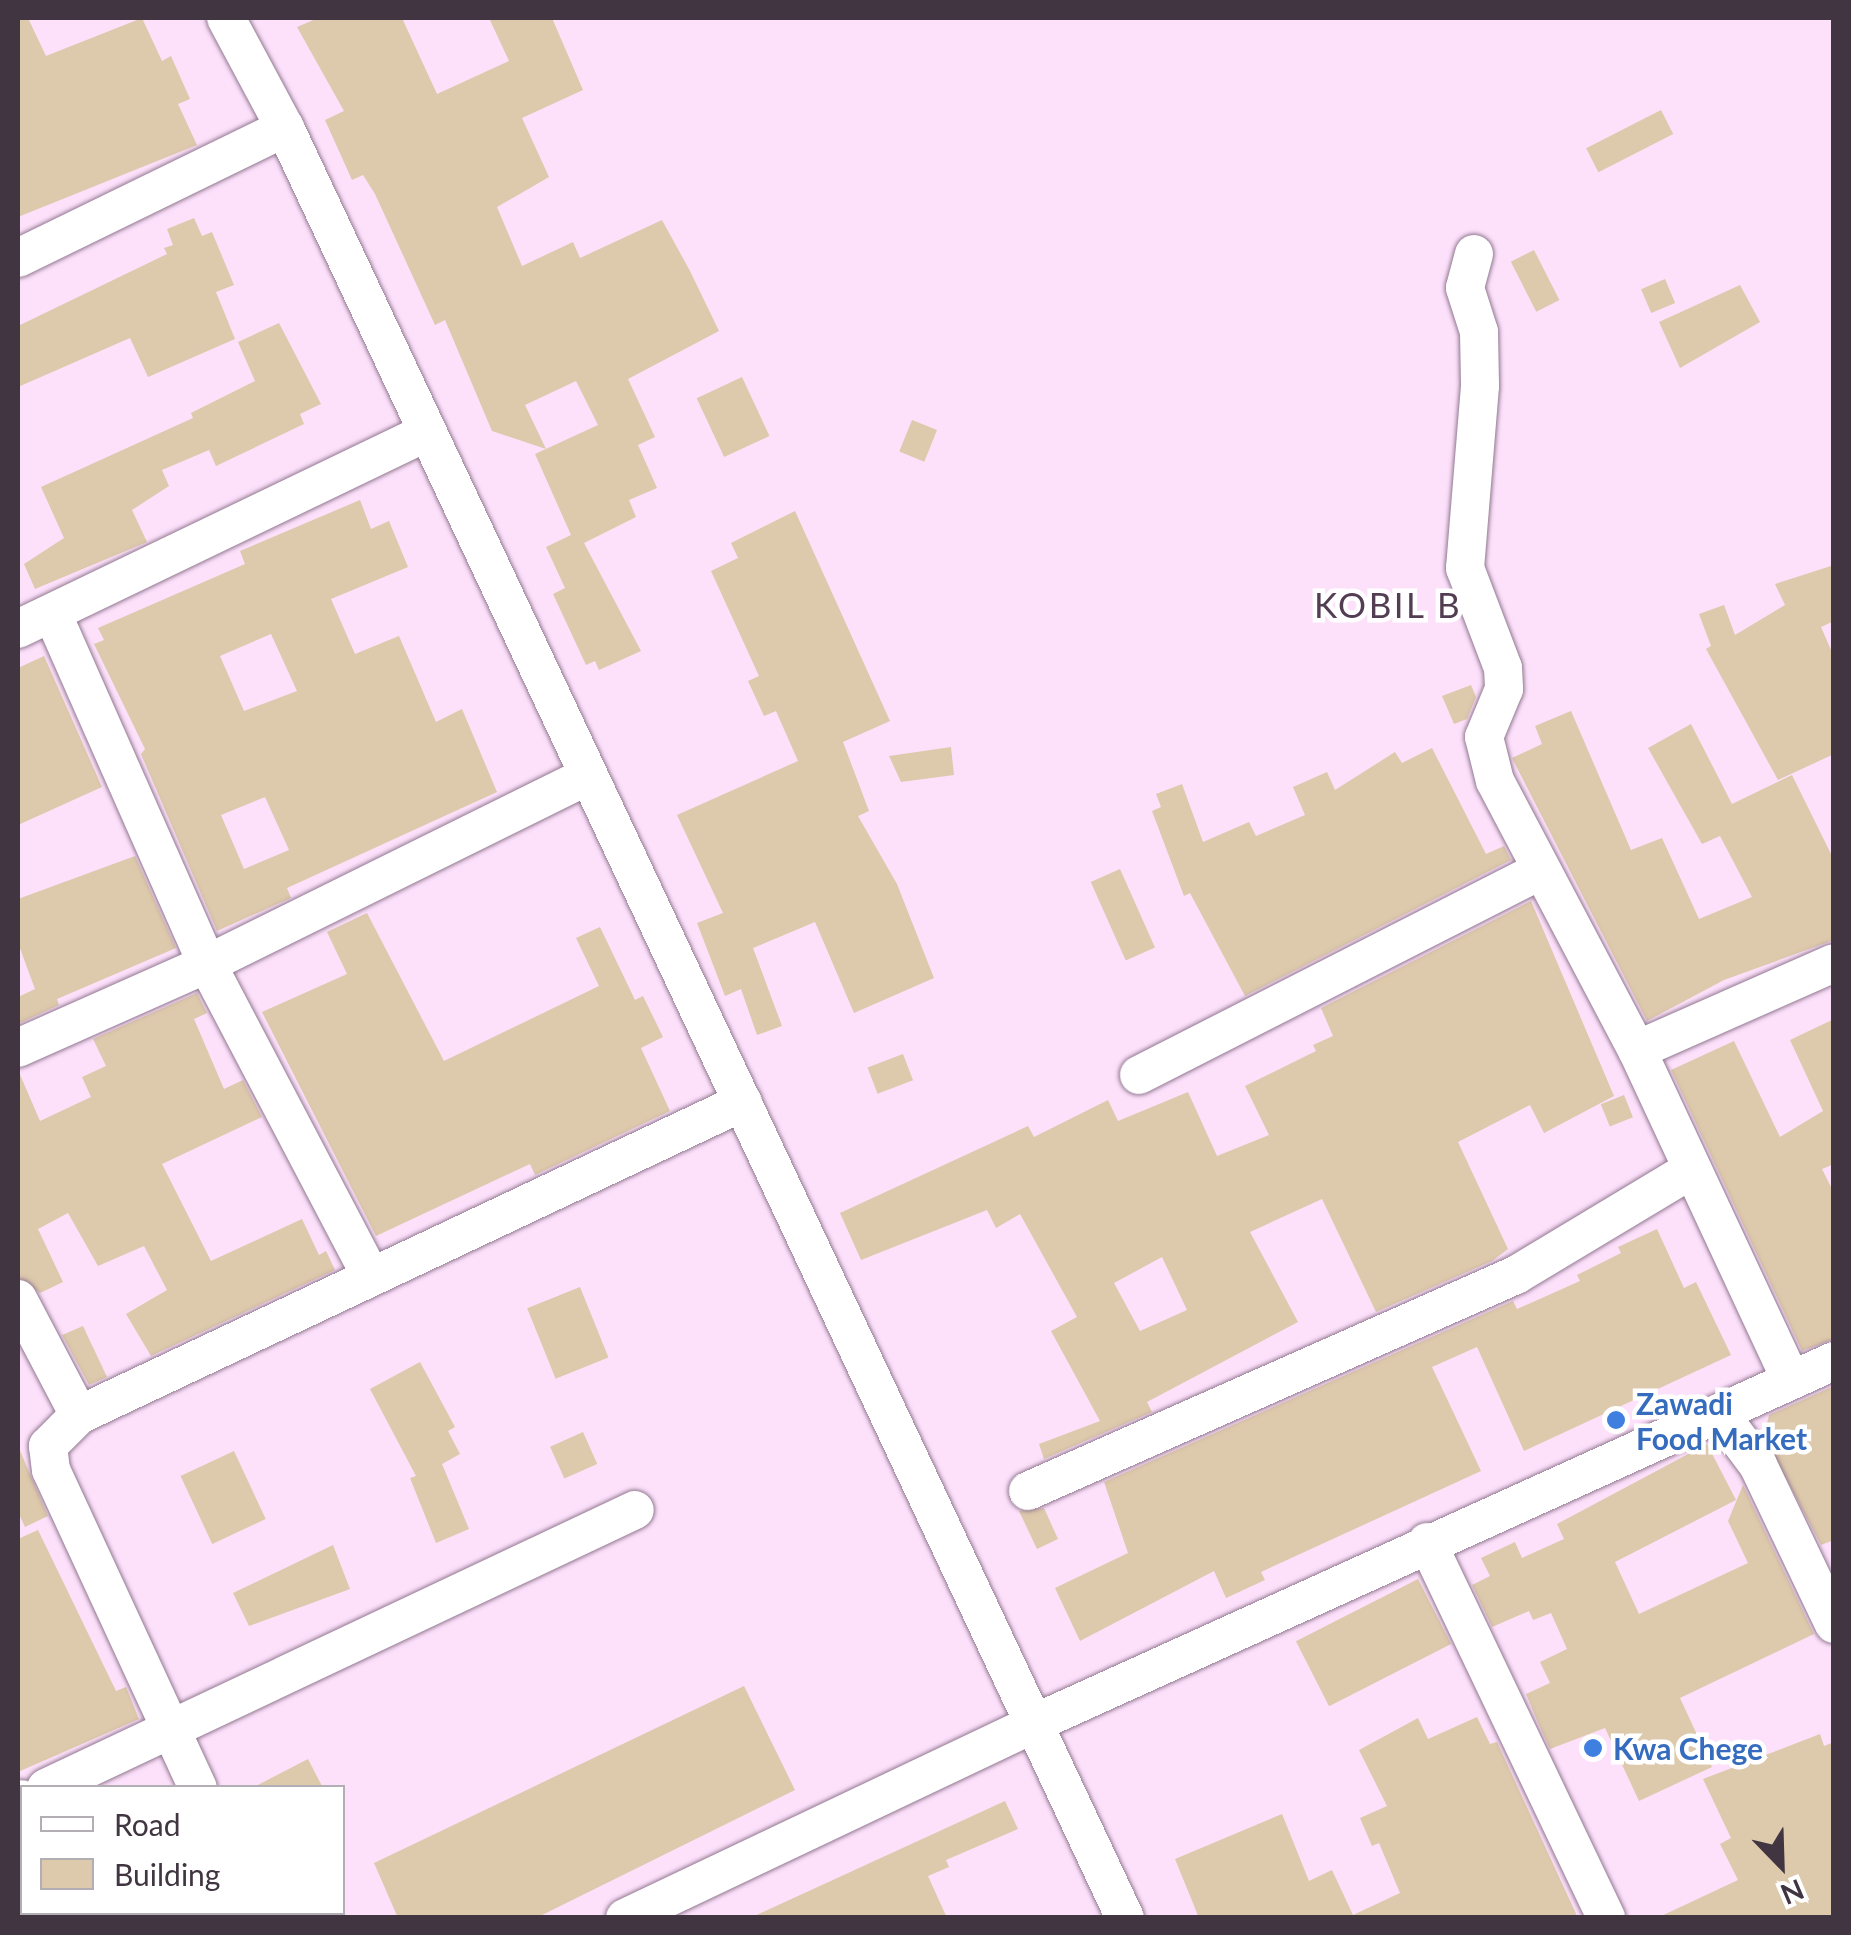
<!DOCTYPE html>
<html>
<head>
<meta charset="utf-8">
<style>
  body { margin:0 }
  #map { position:relative; width:1851px; height:1935px; overflow:hidden; background:#fde1fb; font-family:Lato,sans-serif }
  div>[style] { position:absolute }
  .building>* { inset:0; background:#ddc9ab; transform-origin:0 0 }
  .roads { filter:drop-shadow(0 0 2px #917890) drop-shadow(0 0 2px #917890) }
  .minor>* { height:38px; margin:-19px; padding:0 19px; transform-origin:19px; border-radius:19px; background:#fff }
  .dots>* { width:28px; height:28px; translate:-50% -50%; box-sizing:border-box; border:5px solid #fff; border-radius:50% }
  span { translate:-50% -50%; white-space:nowrap; text-align:center; line-height:1.15; -webkit-text-stroke:9px #fff; paint-order:stroke }
  .shop-label { font-size:30px; color:#366cbe; font-weight:700 }
  .left { translate:0 -50%; text-align:left }
  .quarter-label { font-size:35px; color:#533d52; letter-spacing:2.5px }
  .frame { position:absolute; inset:0; border:20px solid #403540; pointer-events:none }
  .legend { position:absolute; left:20px; top:1785px; width:325px; height:130px; box-sizing:border-box; background:#fff; border:2px solid #b3aeb3; margin:0; padding:12px 18px; list-style:none; font-size:30px; color:#403540 }
  .legend li { display:flex; align-items:center; gap:20px; height:50px }
  .legend b { width:50px; border:2px solid #b3aeb3 }
  .north { position:absolute; left:1731px; top:1815px; width:100px; height:100px; -webkit-text-stroke:8px #fff; paint-order:stroke; rotate:157deg; font-size:28px; font-weight:700; line-height:40px; text-align:center; color:#403540 }
  .north::after { content:''; display:block; margin:auto; width:35px; height:45px; background:#403540; clip-path:polygon(50% 0,100% 100%,50% 72%,0 100%) }
</style>
</head>
<body>
<div id="map">
  <div class="building">
    <div style="clip-path:polygon(18px 18px,28px 18px,46px 56px,142px 18px,162px 61px,171px 56px,190px 99px,178px 104px,197px 145px,18px 217px)"></div>
    <div style="clip-path:polygon(318px 18px,402px 18px,437px 94px,509px 61px,489px 18px,552px 18px,583px 90px,522px 118px,549px 177px,497px 207px,522px 266px,573px 242px,580px 258px,662px 220px,690px 271px,719px 331px,628px 379px,655px 437px,638px 445px,657px 488px,629px 500px,636px 517px,584px 543px,641px 651px,599px 670px,595px 661px,586px 665px,553px 594px,565px 588px,546px 547px,571px 535px,535px 454px,598px 425px,576px 381px,525px 405px,546px 449px,492px 431px,445px 320px,435px 325px,375px 194px,363px 175px,352px 180px,325px 120px,344px 111px,297px 27px)"></div>
    <div style="left:1661px;top:110px;width:27px;height:84px;rotate:63deg"></div>
    <div style="clip-path:polygon(194px 218px,202px 236px,212px 232px,234px 285px,216px 292px,235px 339px,148px 377px,130px 338px,18px 387px,18px 326px,167px 254px,164px 248px,173px 245px,167px 229px)"></div>
    <div style="left:1534px;top:250px;width:56px;height:26px;rotate:63deg"></div>
    <div style="left:1665px;top:279px;width:26px;height:26px;rotate:67deg"></div>
    <div style="clip-path:polygon(1740px 285px,1760px 322px,1680px 368px,1659px 322px)"></div>
    <div style="clip-path:polygon(279px 323px,321px 404px,300px 414px,304px 424px,216px 466px,209px 450px,162px 470px,169px 486px,132px 510px,147px 542px,35px 589px,24px 564px,64px 538px,41px 487px,193px 418px,191px 413px,255px 381px,238px 342px)"></div>
    <div style="left:742px;top:377px;width:65px;height:50px;rotate:65deg"></div>
    <div style="left:912px;top:420px;width:27px;height:34px;rotate:22deg"></div>
    <div style="clip-path:polygon(evenodd,360px 500px,371px 529px,389px 521px,408px 567px,331px 599px,355px 654px,399px 636px,436px 722px,462px 709px,497px 792px,287px 888px,291px 898px,217px 931px,141px 754px,145px 749px,94px 644px,104px 640px,98px 628px,245px 564px,240px 551px,360px 500px,271px 634px,297px 691px,244px 711px,220px 656px,271px 634px,360px 500px,265px 797px,289px 850px,244px 869px,221px 815px,265px 797px)"></div>
    <div style="clip-path:polygon(795px 511px,890px 721px,843px 742px,869px 811px,858px 816px,897px 884px,934px 978px,854px 1013px,815px 922px,753px 948px,782px 1026px,757px 1035px,741px 989px,725px 996px,697px 923px,723px 913px,677px 815px,798px 761px,776px 711px,764px 716px,748px 681px,759px 676px,711px 571px,738px 558px,731px 543px)"></div>
    <div style="clip-path:polygon(1834px 565px,1834px 621px,1821px 627px,1834px 657px,1834px 754px,1778px 780px,1706px 649px,1711px 646px,1699px 614px,1724px 605px,1735px 635px,1785px 605px,1775px 584px)"></div>
    <div style="clip-path:polygon(44px 656px,102px 787px,18px 825px,18px 668px)"></div>
    <div style="clip-path:polygon(1471px 685px,1476px 697px,1467px 719px,1454px 724px,1442px 696px)"></div>
    <div style="clip-path:polygon(1571px 711px,1631px 850px,1662px 838px,1699px 919px,1752px 897px,1720px 836px,1702px 844px,1648px 748px,1691px 724px,1732px 804px,1792px 775px,1834px 860px,1834px 940px,1724px 980px,1647px 1021px,1512px 758px,1542px 744px,1535px 726px)"></div>
    <div style="clip-path:polygon(951px 747px,954px 775px,901px 782px,889px 756px)"></div>
    <div style="clip-path:polygon(1432px 748px,1486px 854px,1504px 846px,1511px 860px,1245px 996px,1190px 893px,1184px 896px,1152px 811px,1161px 807px,1156px 794px,1182px 784px,1203px 842px,1249px 822px,1256px 836px,1305px 815px,1293px 787px,1327px 772px,1335px 790px,1395px 752px,1402px 763px)"></div>
    <div style="clip-path:polygon(135px 856px,176px 948px,57px 999px,59px 1005px,18px 1024px,18px 997px,35px 989px,18px 943px,18px 899px)"></div>
    <div style="left:1120px;top:869px;width:86px;height:32px;rotate:66deg"></div>
    <div style="clip-path:polygon(evenodd,1531px 901px,1614px 1096px,1544px 1133px,1530px 1105px,1458px 1142px,1508px 1249px,1492px 1261px,1376px 1312px,1322px 1199px,1250px 1232px,1298px 1322px,1147px 1402px,1152px 1412px,1044px 1459px,1039px 1444px,1100px 1421px,1051px 1331px,1077px 1317px,1020px 1214px,996px 1228px,987px 1210px,861px 1260px,840px 1213px,1028px 1126px,1034px 1137px,1108px 1100px,1118px 1121px,1188px 1092px,1217px 1156px,1269px 1135px,1245px 1086px,1316px 1051px,1313px 1045px,1333px 1036px,1321px 1008px,1531px 901px,1162px 1257px,1187px 1310px,1140px 1331px,1114px 1283px,1162px 1257px)"></div>
    <div style="clip-path:polygon(367px 913px,444px 1061px,599px 986px,576px 938px,600px 927px,635px 1000px,643px 996px,663px 1037px,641px 1048px,670px 1111px,535px 1175px,530px 1164px,376px 1236px,262px 1012px,347px 974px,327px 932px)"></div>
    <div style="clip-path:polygon(197px 993px,207px 1013px,194px 1019px,224px 1089px,243px 1080px,262px 1117px,162px 1164px,211px 1261px,302px 1219px,319px 1255px,326px 1251px,335px 1270px,151px 1356px,126px 1314px,167px 1290px,144px 1246px,98px 1266px,68px 1213px,38px 1229px,63px 1282px,40px 1293px,18px 1277px,18px 1070px,40px 1121px,91px 1097px,82px 1077px,106px 1066px,93px 1039px)"></div>
    <div style="clip-path:polygon(1834px 1019px,1834px 1164px,1822px 1169px,1834px 1193px,1834px 1339px,1802px 1351px,1671px 1070px,1734px 1041px,1780px 1137px,1823px 1111px,1790px 1040px)"></div>
    <div style="left:903px;top:1054px;width:28px;height:38px;rotate:69deg"></div>
    <div style="left:1624px;top:1095px;width:24px;height:25px;rotate:68deg"></div>
    <div style="clip-path:polygon(1657px 1229px,1684px 1288px,1696px 1282px,1731px 1355px,1524px 1451px,1477px 1347px,1432px 1367px,1481px 1471px,1261px 1572px,1265px 1580px,1226px 1598px,1214px 1571px,1080px 1641px,1055px 1588px,1128px 1553px,1104px 1482px,1513px 1301px,1517px 1309px,1580px 1281px,1577px 1275px,1621px 1253px,1618px 1247px)"></div>
    <div style="left:580px;top:1287px;width:76px;height:57px;rotate:68deg"></div>
    <div style="clip-path:polygon(83px 1326px,107px 1377px,89px 1385px,62px 1335px)"></div>
    <div style="clip-path:polygon(420px 1362px,455px 1427px,448px 1431px,460px 1454px,442px 1464px,469px 1529px,436px 1543px,410px 1478px,416px 1476px,370px 1389px)"></div>
    <div style="clip-path:polygon(1834px 1386px,1834px 1540px,1821px 1545px,1764px 1436px,1769px 1415px)"></div>
    <div style="left:583px;top:1432px;width:35px;height:36px;rotate:66deg"></div>
    <div style="clip-path:polygon(1707px 1444px,1736px 1500px,1615px 1562px,1639px 1614px,1748px 1563px,1728px 1521px,1743px 1485px,1814px 1634px,1680px 1698px,1712px 1767px,1639px 1801px,1605px 1728px,1550px 1749px,1539px 1725px,1526px 1694px,1550px 1683px,1540px 1662px,1567px 1649px,1551px 1613px,1533px 1620px,1529px 1611px,1492px 1627px,1472px 1585px,1490px 1576px,1481px 1558px,1515px 1542px,1522px 1558px,1564px 1539px,1557px 1524px)"></div>
    <div style="clip-path:polygon(18px 1446px,48px 1516px,25px 1527px,18px 1512px)"></div>
    <div style="left:234px;top:1451px;width:75px;height:59px;rotate:65deg"></div>
    <div style="clip-path:polygon(1044px 1508px,1058px 1539px,1037px 1549px,1019px 1511px)"></div>
    <div style="clip-path:polygon(38px 1530px,116px 1691px,126px 1687px,139px 1719px,18px 1772px,18px 1539px)"></div>
    <div style="clip-path:polygon(333px 1545px,350px 1589px,249px 1626px,233px 1593px)"></div>
    <div style="left:1418px;top:1579px;width:73px;height:137px;rotate:63deg"></div>
    <div style="clip-path:polygon(744px 1686px,795px 1790px,536px 1918px,398px 1918px,374px 1863px)"></div>
    <div style="clip-path:polygon(1477px 1717px,1490px 1744px,1497px 1742px,1578px 1918px,1199px 1918px,1175px 1859px,1282px 1814px,1309px 1881px,1332px 1870px,1353px 1915px,1400px 1893px,1379px 1843px,1372px 1846px,1360px 1818px,1387px 1806px,1359px 1750px,1418px 1718px,1428px 1739px)"></div>
    <div style="clip-path:polygon(1820px 1734px,1824px 1746px,1834px 1742px,1834px 1918px,1657px 1918px,1738px 1880px,1720px 1844px,1731px 1838px,1703px 1779px)"></div>
    <div style="clip-path:polygon(308px 1759px,323px 1788px,252px 1788px)"></div>
    <div style="clip-path:polygon(1005px 1801px,1018px 1829px,946px 1860px,949px 1867px,928px 1876px,947px 1918px,750px 1918px)"></div>
  </div>
  <div class="roads">
    <div class="minor">
      <div style="left:226px;top:18px;width:125px;rotate:61.8deg"></div>
      <div style="left:285px;top:128px;width:1977px;rotate:64.86deg"></div>
      <div style="left:1474px;top:254px;width:35px;rotate:105deg"></div>
      <div style="left:1465px;top:288px;width:46px;rotate:72.3deg"></div>
      <div style="left:1479px;top:332px;width:54px;rotate:88.9deg"></div>
      <div style="left:1480px;top:386px;width:183px;rotate:94.7deg"></div>
      <div style="left:1465px;top:568px;width:107px;rotate:69.2deg"></div>
      <div style="left:1503px;top:668px;width:21px;rotate:87deg"></div>
      <div style="left:1504px;top:689px;width:52px;rotate:112.6deg"></div>
      <div style="left:1484px;top:737px;width:45px;rotate:76deg"></div>
      <div style="left:1495px;top:781px;width:304px;rotate:62.2deg"></div>
      <div style="left:1637px;top:1050px;width:364px;rotate:65deg"></div>
      <div style="left:18px;top:258px;width:297px;rotate:-26deg"></div>
      <div style="left:53px;top:615px;width:381px;rotate:66.2deg"></div>
      <div style="left:207px;top:964px;width:352px;rotate:62.3deg"></div>
      <div style="left:18px;top:629px;width:452px;rotate:-25.7deg"></div>
      <div style="left:18px;top:1048px;width:207px;rotate:-24deg"></div>
      <div style="left:207px;top:964px;width:425px;rotate:-26.3deg"></div>
      <div style="left:1637px;top:1050px;width:215px;rotate:-23.8deg"></div>
      <div style="left:1139px;top:1075px;width:450px;rotate:-27deg"></div>
      <div style="left:18px;top:1299px;width:131px;rotate:62.3deg"></div>
      <div style="left:79px;top:1415px;width:44px;rotate:135deg"></div>
      <div style="left:48px;top:1446px;width:24px;rotate:83deg"></div>
      <div style="left:51px;top:1470px;width:350px;rotate:65.2deg"></div>
      <div style="left:79px;top:1415px;width:734px;rotate:-25.24deg"></div>
      <div style="left:1712px;top:1418px;width:22px;rotate:30deg"></div>
      <div style="left:1731px;top:1429px;width:45px;rotate:53.1deg"></div>
      <div style="left:1758px;top:1465px;width:176px;rotate:64.5deg"></div>
      <div style="left:1028px;top:1491px;width:534px;rotate:-23.88deg"></div>
      <div style="left:1516px;top:1275px;width:204px;rotate:-31deg"></div>
      <div style="left:1427px;top:1542px;width:416px;rotate:64.5deg"></div>
      <div style="left:46px;top:1788px;width:651px;rotate:-25.27deg"></div>
      <div style="left:18px;top:1801px;width:4px;rotate:-27deg"></div>
      <div style="left:253px;top:1912px;width:7px;rotate:63deg"></div>
      <div style="left:625px;top:1918px;width:454px;rotate:-25.4deg"></div>
      <div style="left:1035px;top:1723px;width:877px;rotate:-24.37deg"></div>
    </div>
  </div>
  <div class="dots">
    <div style="left:1616px;top:1420px;background:#3f7fe0"></div>
    <div style="left:1593px;top:1748px;background:#3f7fe0"></div>
  </div>
  <div class="shop-label">
    <span class="left" style="left:1636px;top:1420px">Zawadi<br>Food Market</span>
    <span class="left" style="left:1613px;top:1748px">Kwa Chege</span>
  </div>
  <div class="quarter-label">
    <span style="left:1388px;top:604px">KOBIL B</span>
  </div>
  <div class="frame"></div>
  <ul class="legend">
  <li><b style="height:12px;background:#fff"></b>Road</li>
  <li><b style="height:28px;background:#ddc9ab"></b>Building</li>
  </ul>
  <div class="north">N</div>
</div>
</body>
</html>
